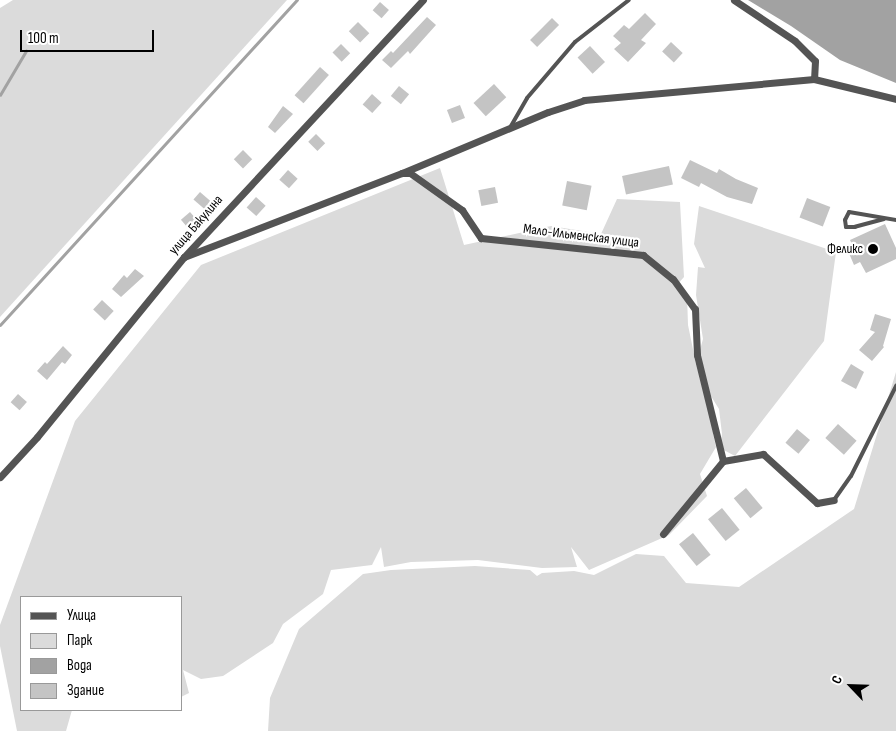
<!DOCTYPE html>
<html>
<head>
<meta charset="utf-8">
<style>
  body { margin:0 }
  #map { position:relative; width:896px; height:731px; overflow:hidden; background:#fff; font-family:"Sofia Sans Condensed",sans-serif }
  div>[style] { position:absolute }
  .green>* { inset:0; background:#dbdbdb }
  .water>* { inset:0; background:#a2a2a2 }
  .stream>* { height:2.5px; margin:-1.25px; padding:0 1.25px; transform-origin:1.25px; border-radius:1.25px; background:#a2a2a2 }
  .building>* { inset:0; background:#c4c4c4; transform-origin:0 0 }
  .service>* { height:4px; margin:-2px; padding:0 2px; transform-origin:2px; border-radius:2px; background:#545454 }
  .minor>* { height:7px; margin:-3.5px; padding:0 3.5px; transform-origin:3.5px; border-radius:3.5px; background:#545454 }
  .dots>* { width:14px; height:14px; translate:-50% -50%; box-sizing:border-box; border:2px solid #fff; border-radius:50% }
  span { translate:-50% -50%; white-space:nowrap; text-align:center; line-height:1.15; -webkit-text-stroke:4.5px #fff; paint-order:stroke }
  .street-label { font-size:14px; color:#000 }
  .poi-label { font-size:14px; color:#000 }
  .right { translate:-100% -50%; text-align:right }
  .legend { position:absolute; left:20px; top:596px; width:162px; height:115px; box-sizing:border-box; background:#fff; border:1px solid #999; margin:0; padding:6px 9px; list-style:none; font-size:15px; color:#000 }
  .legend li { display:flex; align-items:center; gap:10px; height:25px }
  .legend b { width:25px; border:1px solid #999 }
  .north { position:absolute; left:826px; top:661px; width:50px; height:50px; -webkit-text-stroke:4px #fff; paint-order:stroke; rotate:294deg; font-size:14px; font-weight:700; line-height:20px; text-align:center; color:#000 }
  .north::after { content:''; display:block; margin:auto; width:18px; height:22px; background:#000; clip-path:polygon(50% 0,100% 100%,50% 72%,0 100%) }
  .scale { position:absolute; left:20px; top:30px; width:134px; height:22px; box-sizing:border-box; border:2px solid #000; border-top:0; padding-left:6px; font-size:15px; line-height:18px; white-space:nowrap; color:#000; -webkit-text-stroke:4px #fff; paint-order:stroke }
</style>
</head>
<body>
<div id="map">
  <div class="green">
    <div style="clip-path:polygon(13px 0,287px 0,0 317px,0 8px)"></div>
    <div style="clip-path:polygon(440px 168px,464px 245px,551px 226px,601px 234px,617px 199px,680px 202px,684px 277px,676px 286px,687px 295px,688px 325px,696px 364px,703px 339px,696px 295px,698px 267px,705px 268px,694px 244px,699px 206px,836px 252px,824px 341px,735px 456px,720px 448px,722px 434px,719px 409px,699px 377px,715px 416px,713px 434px,716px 447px,700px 474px,707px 496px,669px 535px,589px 570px,571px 547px,577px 567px,542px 568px,478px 560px,411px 562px,384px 567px,381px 547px,372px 565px,331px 570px,323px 594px,283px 624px,273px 643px,223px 676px,201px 679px,183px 670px,189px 693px,181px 697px,181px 597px,21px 597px,21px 710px,72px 710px,66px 731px,17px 731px,0 646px,0 625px,75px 421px,201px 265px)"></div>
    <div style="clip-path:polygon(896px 372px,896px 731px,268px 731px,270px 698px,299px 629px,363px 574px,391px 570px,475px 566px,530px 570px,537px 576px,542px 573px,574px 571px,594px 575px,636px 554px,664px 556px,686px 583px,739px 587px,854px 509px)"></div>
  </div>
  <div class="water">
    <div style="clip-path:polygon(748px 0,896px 0,896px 83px,840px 60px,791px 26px)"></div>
  </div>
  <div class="stream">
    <div style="left:0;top:95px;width:51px;rotate:-59.4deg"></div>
    <div style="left:0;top:325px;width:440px;rotate:-47.6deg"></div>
  </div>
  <div class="building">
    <div style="left:380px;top:2px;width:12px;height:11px;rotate:42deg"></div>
    <div style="clip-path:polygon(645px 13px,656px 24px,641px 40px,646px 43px,628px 62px,614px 49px,621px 43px,613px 36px,624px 25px,629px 29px)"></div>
    <div style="clip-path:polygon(427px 17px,436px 25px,410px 54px,408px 51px,391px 68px,382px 60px,391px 51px,393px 53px)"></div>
    <div style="left:552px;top:18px;width:10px;height:31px;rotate:45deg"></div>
    <div style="left:358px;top:22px;width:16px;height:13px;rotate:45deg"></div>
    <div style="left:671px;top:42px;width:16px;height:13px;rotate:43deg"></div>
    <div style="left:341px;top:44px;width:13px;height:12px;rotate:45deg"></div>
    <div style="left:590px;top:46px;width:22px;height:17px;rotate:47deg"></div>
    <div style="left:320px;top:67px;width:12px;height:38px;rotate:42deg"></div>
    <div style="left:494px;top:84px;width:18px;height:28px;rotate:47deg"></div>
    <div style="left:399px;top:86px;width:13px;height:13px;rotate:39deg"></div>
    <div style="left:372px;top:94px;width:13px;height:14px;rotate:42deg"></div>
    <div style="left:460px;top:105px;width:14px;height:14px;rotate:69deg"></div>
    <div style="clip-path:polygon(283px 106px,293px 114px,275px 133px,268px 127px)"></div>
    <div style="left:316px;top:134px;width:13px;height:11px;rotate:45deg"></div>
    <div style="left:243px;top:150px;width:13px;height:13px;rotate:45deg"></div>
    <div style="clip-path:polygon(690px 160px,717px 173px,719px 169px,736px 179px,758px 188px,752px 204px,727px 197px,701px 183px,699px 187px,681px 178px)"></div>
    <div style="left:669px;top:166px;width:19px;height:48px;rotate:78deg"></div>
    <div style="left:288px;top:170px;width:13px;height:13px;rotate:42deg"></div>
    <div style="left:567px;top:181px;width:25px;height:25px;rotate:11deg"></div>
    <div style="left:495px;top:187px;width:16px;height:17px;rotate:79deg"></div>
    <div style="left:200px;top:192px;width:18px;height:10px;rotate:41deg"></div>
    <div style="left:256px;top:197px;width:13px;height:14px;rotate:42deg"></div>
    <div style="left:807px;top:198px;width:25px;height:21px;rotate:21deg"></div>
    <div style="left:190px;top:212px;width:11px;height:12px;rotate:49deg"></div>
    <div style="clip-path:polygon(885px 224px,896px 248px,896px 259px,866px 273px,860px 262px,854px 265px,848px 251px,854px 249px,850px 240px)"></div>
    <div style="clip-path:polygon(135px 269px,144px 276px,121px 297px,112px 289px,124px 275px,127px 278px)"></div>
    <div style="left:102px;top:300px;width:16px;height:13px;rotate:43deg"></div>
    <div style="clip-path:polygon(875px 314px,891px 319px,883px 346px,884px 347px,872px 361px,859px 350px,875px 332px,870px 330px)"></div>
    <div style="clip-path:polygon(63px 346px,72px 355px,65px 364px,62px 362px,47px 380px,37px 371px,45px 362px,47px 364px)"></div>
    <div style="clip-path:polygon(851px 364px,864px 372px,856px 389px,841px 381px)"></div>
    <div style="left:18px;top:394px;width:12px;height:11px;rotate:42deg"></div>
    <div style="left:838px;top:424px;width:25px;height:19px;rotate:42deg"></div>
    <div style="left:797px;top:429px;width:17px;height:18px;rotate:40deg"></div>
    <div style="left:746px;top:488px;width:26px;height:16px;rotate:50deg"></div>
    <div style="left:722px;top:508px;width:28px;height:18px;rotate:51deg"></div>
    <div style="left:693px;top:533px;width:28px;height:18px;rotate:51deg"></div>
  </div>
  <div class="service">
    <div style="left:511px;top:126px;width:32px;rotate:-60deg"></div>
    <div style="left:527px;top:98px;width:74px;rotate:-49.4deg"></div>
    <div style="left:575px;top:42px;width:68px;rotate:-37.9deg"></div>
    <div style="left:884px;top:219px;width:30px;rotate:165deg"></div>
    <div style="left:855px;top:227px;width:9px;rotate:180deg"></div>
    <div style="left:846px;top:227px;width:7px;rotate:-98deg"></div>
    <div style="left:845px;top:220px;width:9px;rotate:-63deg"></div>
    <div style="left:849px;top:212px;width:48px;rotate:9.7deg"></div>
    <div style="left:834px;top:500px;width:29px;rotate:-55deg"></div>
    <div style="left:851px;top:476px;width:101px;rotate:-63.4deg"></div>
  </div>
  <div class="minor">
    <div style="left:734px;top:0;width:73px;rotate:33.9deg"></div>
    <div style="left:795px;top:41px;width:28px;rotate:45deg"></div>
    <div style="left:815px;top:61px;width:18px;rotate:93deg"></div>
    <div style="left:402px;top:173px;width:8px"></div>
    <div style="left:410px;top:173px;width:64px;rotate:35.4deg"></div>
    <div style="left:462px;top:210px;width:34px;rotate:56deg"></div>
    <div style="left:481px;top:238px;width:163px;rotate:6deg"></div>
    <div style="left:643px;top:255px;width:38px;rotate:39deg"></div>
    <div style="left:673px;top:279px;width:37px;rotate:54deg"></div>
    <div style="left:695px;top:309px;width:46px;rotate:87.5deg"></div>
    <div style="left:697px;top:355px;width:109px;rotate:76.2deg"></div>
    <div style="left:723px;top:461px;width:41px;rotate:-9.9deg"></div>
    <div style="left:763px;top:454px;width:73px;rotate:42.2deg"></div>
    <div style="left:817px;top:503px;width:17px;rotate:-10deg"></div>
    <div style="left:184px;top:257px;width:234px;rotate:-21.1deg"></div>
    <div style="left:402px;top:173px;width:158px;rotate:-22.7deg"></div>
    <div style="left:548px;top:112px;width:38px;rotate:-18deg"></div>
    <div style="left:584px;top:100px;width:231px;rotate:-5.2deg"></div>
    <div style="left:814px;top:79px;width:84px;rotate:13.7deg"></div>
    <div style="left:0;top:477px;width:54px;rotate:-47.2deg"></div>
    <div style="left:37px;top:437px;width:232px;rotate:-50.8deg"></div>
    <div style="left:184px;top:257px;width:351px;rotate:-47.1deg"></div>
    <div style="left:663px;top:534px;width:94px;rotate:-50.6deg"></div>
  </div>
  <div class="dots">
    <div style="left:873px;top:249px;background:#000"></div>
  </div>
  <div class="street-label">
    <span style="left:196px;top:225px;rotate:-49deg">улица Бакулина</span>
    <span style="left:581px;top:236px;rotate:7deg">Мало-Ильменская улица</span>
  </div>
  <div class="poi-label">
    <span class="right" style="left:863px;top:249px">Феликс</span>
  </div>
  <ul class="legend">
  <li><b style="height:6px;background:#545454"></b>Улица</li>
  <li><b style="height:14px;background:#dbdbdb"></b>Парк</li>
  <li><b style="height:14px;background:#a2a2a2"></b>Вода</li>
  <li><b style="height:14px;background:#c4c4c4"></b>Здание</li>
  </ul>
  <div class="north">С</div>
  <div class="scale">100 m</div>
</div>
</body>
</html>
